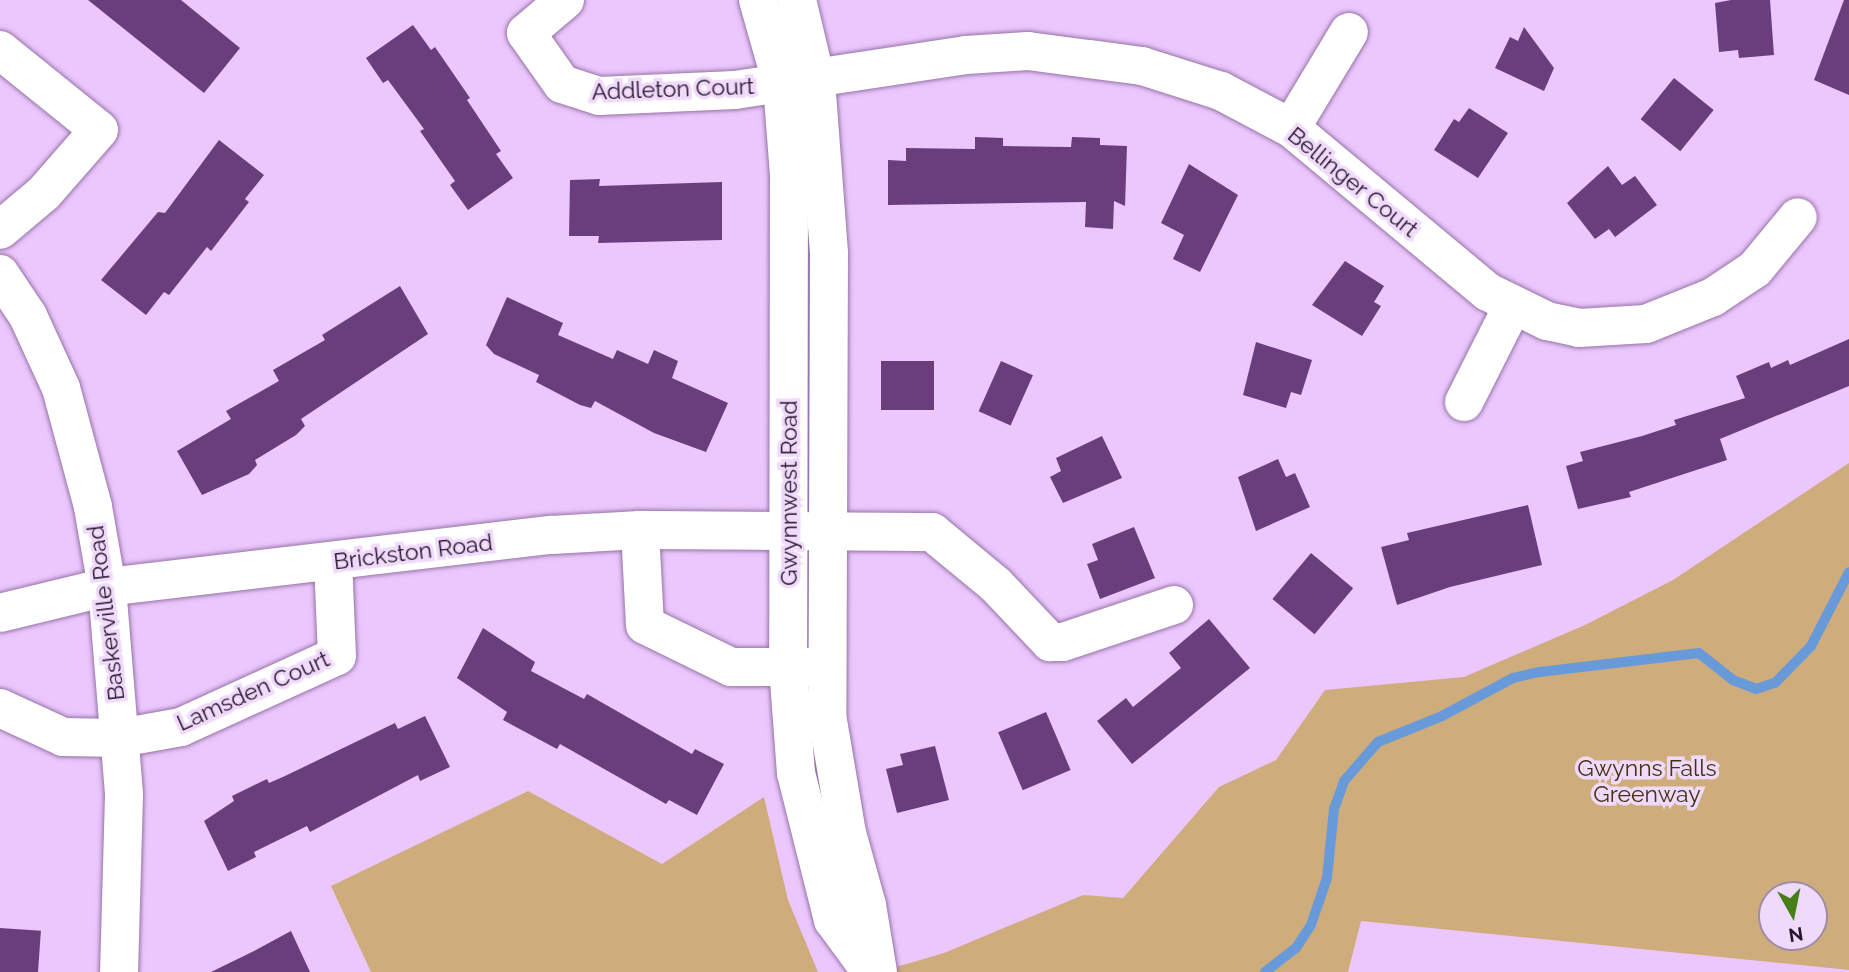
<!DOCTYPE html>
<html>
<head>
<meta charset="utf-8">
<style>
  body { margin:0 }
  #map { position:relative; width:1849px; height:972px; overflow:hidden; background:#ebc7fd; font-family:Raleway,sans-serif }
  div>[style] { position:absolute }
  .green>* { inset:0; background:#cfac7c }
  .stream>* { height:10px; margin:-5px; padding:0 5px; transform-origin:5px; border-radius:5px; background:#689ada }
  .building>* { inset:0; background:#6a3e7d; transform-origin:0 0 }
  .roads { filter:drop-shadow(0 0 2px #9674a7) drop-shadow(0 0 2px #9674a7) }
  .minor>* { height:38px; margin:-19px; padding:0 19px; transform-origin:19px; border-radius:19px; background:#fff }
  span { translate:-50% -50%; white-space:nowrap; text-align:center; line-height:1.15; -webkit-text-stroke:7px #f0dafb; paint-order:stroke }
  .street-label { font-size:23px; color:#25172b }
  .park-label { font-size:23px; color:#453010 }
  .north { position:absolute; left:1758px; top:881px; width:70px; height:70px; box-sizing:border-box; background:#f0dafb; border:2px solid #9f8ca8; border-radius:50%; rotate:171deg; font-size:19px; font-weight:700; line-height:28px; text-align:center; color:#25172b }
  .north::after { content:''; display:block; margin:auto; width:24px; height:32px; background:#467f18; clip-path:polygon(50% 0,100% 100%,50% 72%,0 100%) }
</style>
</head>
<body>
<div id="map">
  <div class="green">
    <div style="clip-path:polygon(evenodd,1849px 463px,1849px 970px,1361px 921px,1348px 972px,879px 972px,944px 953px,1083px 895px,1123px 898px,1219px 787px,1276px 760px,1325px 690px,1464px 677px,1585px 625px,1673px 580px,1849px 463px,1772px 895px,1814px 895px,1814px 937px,1772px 937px,1772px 895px)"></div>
    <div style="clip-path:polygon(528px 791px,662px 864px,764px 797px,788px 900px,818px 972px,371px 972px,331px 886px)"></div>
  </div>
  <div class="stream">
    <div style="left:1265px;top:972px;width:39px;rotate:-38deg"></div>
    <div style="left:1296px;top:948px;width:27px;rotate:-57deg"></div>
    <div style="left:1311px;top:925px;width:50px;rotate:-71.2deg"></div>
    <div style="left:1327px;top:878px;width:69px;rotate:-84.2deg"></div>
    <div style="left:1334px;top:809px;width:30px;rotate:-70deg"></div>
    <div style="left:1344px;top:781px;width:52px;rotate:-48.9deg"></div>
    <div style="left:1378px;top:742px;width:69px;rotate:-22.1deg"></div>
    <div style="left:1442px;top:716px;width:81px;rotate:-28.2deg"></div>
    <div style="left:1513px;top:678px;width:28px;rotate:-13deg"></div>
    <div style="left:1540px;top:672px;width:160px;rotate:-6.8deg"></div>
    <div style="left:1699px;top:653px;width:43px;rotate:38.5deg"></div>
    <div style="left:1733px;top:680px;width:25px;rotate:21deg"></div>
    <div style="left:1756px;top:689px;width:20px;rotate:-18deg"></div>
    <div style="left:1775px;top:683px;width:52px;rotate:-45.8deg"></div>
    <div style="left:1811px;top:646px;width:83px;rotate:-62.8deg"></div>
  </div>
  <div class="building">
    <div style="clip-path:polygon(88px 0,181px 0,240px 48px,204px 93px)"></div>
    <div style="clip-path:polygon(1731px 0,1770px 0,1774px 55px,1739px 58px,1738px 50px,1719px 52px,1715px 3px)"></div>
    <div style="clip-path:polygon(1844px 0,1849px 0,1849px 95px,1814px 80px)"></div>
    <div style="clip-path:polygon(413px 25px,431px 50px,435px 47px,470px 98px,467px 100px,501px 151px,496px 154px,513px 178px,468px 210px,450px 185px,455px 181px,420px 131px,424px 129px,388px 80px,383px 83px,366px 58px)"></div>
    <div style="clip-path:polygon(1524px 27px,1554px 68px,1544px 91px,1495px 68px,1510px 37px,1518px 41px)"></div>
    <div style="left:1674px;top:78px;width:51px;height:53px;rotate:39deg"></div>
    <div style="clip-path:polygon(1469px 108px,1508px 133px,1478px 178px,1434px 150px,1454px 119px,1459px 122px)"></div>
    <div style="clip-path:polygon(975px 137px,1003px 138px,1003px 146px,1071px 147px,1072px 137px,1100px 138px,1100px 145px,1127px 146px,1125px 206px,1114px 201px,1113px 229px,1085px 227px,1086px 202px,888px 205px,888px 160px,906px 161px,906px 148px,975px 149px)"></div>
    <div style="clip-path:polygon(219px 140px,264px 175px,245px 199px,249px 202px,211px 251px,207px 247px,169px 295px,164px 292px,146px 315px,101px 280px,158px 212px,165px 213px)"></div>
    <div style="clip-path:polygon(1189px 164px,1238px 195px,1200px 272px,1173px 259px,1184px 235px,1161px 223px)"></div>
    <div style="clip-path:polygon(1608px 166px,1622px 185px,1635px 176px,1657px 205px,1615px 237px,1609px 229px,1595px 239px,1567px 203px)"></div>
    <div style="clip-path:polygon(600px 179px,599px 186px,722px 182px,722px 240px,598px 243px,599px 236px,569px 236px,570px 180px)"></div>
    <div style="clip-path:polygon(1345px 261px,1384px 286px,1374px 302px,1381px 306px,1362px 336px,1312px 305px)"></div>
    <div style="clip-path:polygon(400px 286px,428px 334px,301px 419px,305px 426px,296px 435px,255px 460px,257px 465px,249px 474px,202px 495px,177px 451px,231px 419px,226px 411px,279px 381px,273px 370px,325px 340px,322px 335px)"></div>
    <div style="clip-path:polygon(507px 297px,563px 323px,558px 335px,613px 359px,617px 350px,648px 364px,654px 350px,678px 361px,672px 378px,728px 403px,706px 452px,654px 433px,595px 401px,591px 408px,580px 405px,536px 382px,539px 375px,494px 354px,486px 345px)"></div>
    <div style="clip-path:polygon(1849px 339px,1849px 386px,1720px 439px,1727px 460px,1629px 492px,1631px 497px,1578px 509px,1566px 466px,1583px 461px,1580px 452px,1642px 436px,1676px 425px,1674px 420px,1745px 398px,1736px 376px,1769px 362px,1771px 368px,1788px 360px,1790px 365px)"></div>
    <div style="clip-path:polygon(1256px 342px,1312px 360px,1301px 395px,1291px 392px,1286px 408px,1243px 395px)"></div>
    <div style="left:881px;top:361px;width:53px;height:49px"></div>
    <div style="left:1001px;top:361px;width:35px;height:55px;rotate:24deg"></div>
    <div style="clip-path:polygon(1102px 436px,1122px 478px,1063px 503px,1050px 477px,1061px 471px,1056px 458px)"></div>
    <div style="clip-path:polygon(1278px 459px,1286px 477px,1295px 473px,1310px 507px,1256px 531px,1238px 477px)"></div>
    <div style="clip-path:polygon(1528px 505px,1542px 565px,1450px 587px,1397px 605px,1381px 547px,1409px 540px,1407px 533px)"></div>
    <div style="clip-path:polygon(1134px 527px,1155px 578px,1100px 599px,1087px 564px,1098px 560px,1092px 544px)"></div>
    <div style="left:1311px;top:553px;width:55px;height:60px;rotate:40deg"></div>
    <div style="clip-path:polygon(1209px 619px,1250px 668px,1132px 764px,1097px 721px,1126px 698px,1133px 707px,1181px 668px,1169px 653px)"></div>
    <div style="clip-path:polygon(483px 628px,535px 662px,531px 671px,584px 699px,587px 694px,692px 754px,695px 749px,724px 764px,697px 815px,669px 800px,666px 804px,560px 744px,557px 749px,503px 720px,507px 712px,457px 678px)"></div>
    <div style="left:1046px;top:712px;width:63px;height:52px;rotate:67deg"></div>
    <div style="clip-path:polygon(425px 716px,450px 767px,420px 781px,418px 775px,310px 832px,307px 826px,254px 852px,256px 857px,228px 871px,204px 821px,234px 801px,232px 796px,267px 779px,269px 783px,285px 776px,395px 723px,398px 729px)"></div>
    <div style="clip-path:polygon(935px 746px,949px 800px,897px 813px,886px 769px,903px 765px,900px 754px)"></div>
    <div style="left:0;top:928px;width:41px;height:44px;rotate:4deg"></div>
    <div style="clip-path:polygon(291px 931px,310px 972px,211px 972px,254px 951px)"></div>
  </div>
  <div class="roads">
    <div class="minor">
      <div style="left:565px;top:0;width:51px;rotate:139.8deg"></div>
      <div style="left:526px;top:33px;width:62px;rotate:54.8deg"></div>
      <div style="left:562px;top:84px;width:39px;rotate:18deg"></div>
      <div style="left:599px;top:96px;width:136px;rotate:-2.5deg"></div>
      <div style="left:735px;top:90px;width:234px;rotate:-8.6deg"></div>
      <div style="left:966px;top:55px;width:62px;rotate:-3.7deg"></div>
      <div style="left:1028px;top:51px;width:115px;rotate:7.5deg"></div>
      <div style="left:1142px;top:66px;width:83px;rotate:17.6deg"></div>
      <div style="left:1221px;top:91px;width:79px;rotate:27.9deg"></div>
      <div style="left:1291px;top:128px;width:256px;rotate:39.8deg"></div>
      <div style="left:1488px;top:292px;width:66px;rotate:26.2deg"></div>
      <div style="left:1547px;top:321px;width:33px;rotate:12deg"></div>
      <div style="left:1579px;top:328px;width:67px;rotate:-3.4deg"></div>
      <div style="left:1646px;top:324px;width:72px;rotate:-21.9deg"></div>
      <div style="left:1713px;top:297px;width:50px;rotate:-33.7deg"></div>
      <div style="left:1755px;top:269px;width:67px;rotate:-50.4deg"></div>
      <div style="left:758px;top:0;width:87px;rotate:74.1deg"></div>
      <div style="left:782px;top:84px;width:92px;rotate:85.6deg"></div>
      <div style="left:789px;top:176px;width:491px;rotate:90.1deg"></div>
      <div style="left:788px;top:667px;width:106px;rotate:85.7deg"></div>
      <div style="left:796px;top:773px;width:152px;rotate:75.9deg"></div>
      <div style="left:833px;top:920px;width:64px;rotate:53.8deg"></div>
      <div style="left:797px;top:0;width:82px;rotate:76.6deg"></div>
      <div style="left:816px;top:80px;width:174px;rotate:85.7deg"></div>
      <div style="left:829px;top:254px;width:461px;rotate:90.2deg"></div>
      <div style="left:827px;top:715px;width:120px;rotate:80.4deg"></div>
      <div style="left:847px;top:833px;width:75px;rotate:74.5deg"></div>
      <div style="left:867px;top:905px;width:68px;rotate:80.7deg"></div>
      <div style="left:0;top:50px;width:127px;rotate:38.9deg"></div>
      <div style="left:99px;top:130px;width:84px;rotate:131.1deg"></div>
      <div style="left:44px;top:193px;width:57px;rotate:139.9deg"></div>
      <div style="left:1291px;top:128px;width:112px;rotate:-58.9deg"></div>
      <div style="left:0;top:274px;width:50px;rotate:56.3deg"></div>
      <div style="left:28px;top:316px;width:79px;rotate:65.4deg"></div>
      <div style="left:61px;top:388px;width:123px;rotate:74.9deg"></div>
      <div style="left:93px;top:507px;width:81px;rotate:80.1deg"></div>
      <div style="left:107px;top:587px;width:209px;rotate:85.3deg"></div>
      <div style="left:124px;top:795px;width:177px;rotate:91.6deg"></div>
      <div style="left:1464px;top:402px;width:109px;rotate:-63.2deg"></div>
      <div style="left:640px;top:530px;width:95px;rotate:87deg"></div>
      <div style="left:645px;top:625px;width:96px;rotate:26deg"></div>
      <div style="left:731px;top:667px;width:82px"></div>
      <div style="left:0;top:613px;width:110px;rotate:-13.7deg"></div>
      <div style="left:107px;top:587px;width:448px;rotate:-6.7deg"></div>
      <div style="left:552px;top:535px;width:88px;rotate:-3.3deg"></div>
      <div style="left:640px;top:530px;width:292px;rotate:0.4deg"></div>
      <div style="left:932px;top:532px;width:83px;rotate:39.6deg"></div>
      <div style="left:996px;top:585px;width:79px;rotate:46.5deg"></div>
      <div style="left:1050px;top:642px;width:13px"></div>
      <div style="left:1063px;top:642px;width:117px;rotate:-18.4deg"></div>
      <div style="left:0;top:708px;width:69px;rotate:24.7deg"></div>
      <div style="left:63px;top:737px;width:57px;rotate:1deg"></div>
      <div style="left:120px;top:738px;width:62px;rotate:-10.2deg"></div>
      <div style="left:181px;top:727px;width:171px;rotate:-24.5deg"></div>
      <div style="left:337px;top:656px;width:94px;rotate:-92.4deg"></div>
    </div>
  </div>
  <div class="street-label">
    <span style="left:673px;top:89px;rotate:-2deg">Addleton Court</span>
    <span style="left:1353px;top:182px;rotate:39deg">Bellinger Court</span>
    <span style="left:789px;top:493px;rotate:-90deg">Gwynnwest Road</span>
    <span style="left:413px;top:552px;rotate:-7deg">Brickston Road</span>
    <span style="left:106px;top:613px;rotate:-97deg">Baskerville Road</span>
    <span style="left:253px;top:691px;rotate:-24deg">Lamsden Court</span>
  </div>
  <div class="park-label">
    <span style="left:1647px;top:781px">Gwynns Falls<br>Greenway</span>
  </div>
  <div class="north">N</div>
</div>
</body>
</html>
